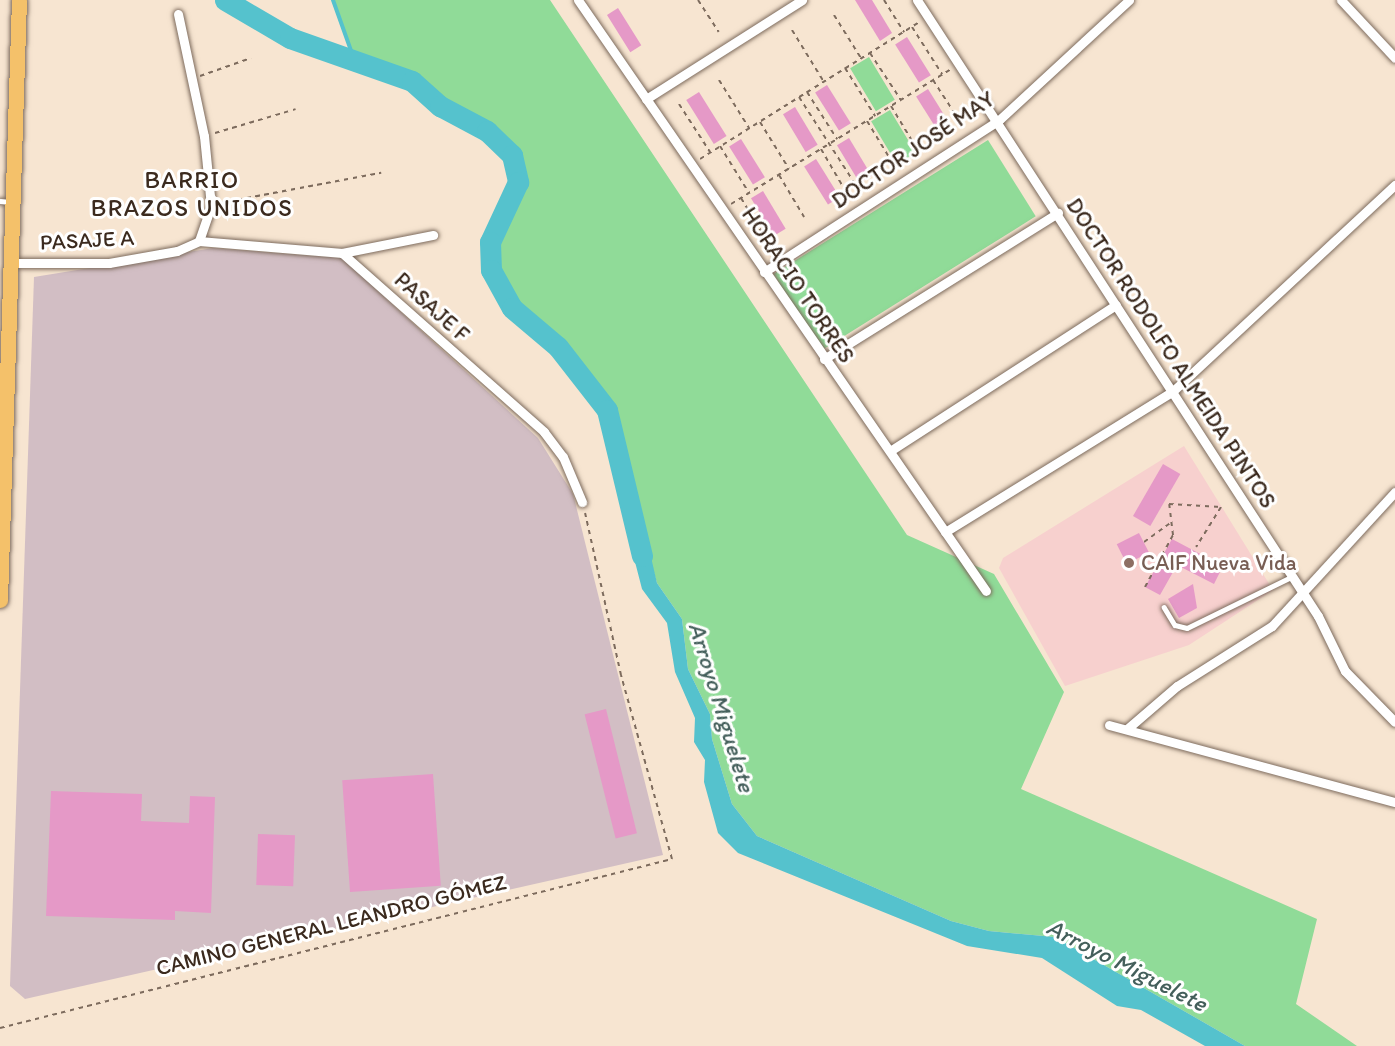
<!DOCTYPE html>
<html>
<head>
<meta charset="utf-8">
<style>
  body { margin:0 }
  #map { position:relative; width:1395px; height:1046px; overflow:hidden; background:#f7e5d1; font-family:Itim,sans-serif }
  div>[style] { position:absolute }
  .built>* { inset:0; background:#f7d0ce }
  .industrial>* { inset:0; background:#d2bec4 }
  .green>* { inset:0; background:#90db98; transform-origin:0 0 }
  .water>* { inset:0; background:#55c2cd }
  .stream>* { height:4px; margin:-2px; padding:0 2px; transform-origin:2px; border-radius:2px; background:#55c2cd }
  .river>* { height:21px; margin:-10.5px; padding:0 10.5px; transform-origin:10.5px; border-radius:10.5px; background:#55c2cd }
  .building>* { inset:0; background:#e599c7; transform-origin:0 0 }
  .path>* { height:2px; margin-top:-1px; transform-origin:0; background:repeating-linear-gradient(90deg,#7d6b5d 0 4.5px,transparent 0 9px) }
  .roads { filter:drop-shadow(0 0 2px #7d6b5d) drop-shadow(0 0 2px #7d6b5d) }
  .lane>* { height:4.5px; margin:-2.25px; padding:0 2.25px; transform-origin:2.25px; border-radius:2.25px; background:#fff }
  .street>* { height:9px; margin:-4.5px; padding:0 4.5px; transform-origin:4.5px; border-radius:4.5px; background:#fff }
  .primary>* { height:15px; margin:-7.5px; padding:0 7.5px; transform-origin:7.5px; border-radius:7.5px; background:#f4c16a }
  .dots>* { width:16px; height:16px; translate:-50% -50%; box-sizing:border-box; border:3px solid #fff; border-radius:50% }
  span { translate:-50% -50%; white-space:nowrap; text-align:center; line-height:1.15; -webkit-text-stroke:6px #fff; paint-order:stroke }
  .street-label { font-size:22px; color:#3b2a1e }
  .education-label { font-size:22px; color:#785e54 }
  .left { translate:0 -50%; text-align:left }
  .neighbourhood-label { font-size:24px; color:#3b2a1e; letter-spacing:1.5px }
  .water-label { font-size:24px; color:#445f5b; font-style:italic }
</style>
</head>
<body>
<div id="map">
  <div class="built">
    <div style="clip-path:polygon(1184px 446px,1273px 590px,1189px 645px,1065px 686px,999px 568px,1003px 558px)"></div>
  </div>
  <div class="industrial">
    <div style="clip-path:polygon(213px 248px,342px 258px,538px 438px,573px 494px,663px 855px,25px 999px,10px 986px,34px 277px)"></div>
  </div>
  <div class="green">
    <div style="clip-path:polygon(333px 0,550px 0,907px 535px,994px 574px,1064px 692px,1021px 789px,1317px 919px,1296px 1004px,1357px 1046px,1245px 1046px,1055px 937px,989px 931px,951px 921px,757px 836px,732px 804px,712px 739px,710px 714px,688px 669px,682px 619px,657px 583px,607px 410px,558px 348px,512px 308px,491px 270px,490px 242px,518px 182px,512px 155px,487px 131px,440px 106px,412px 81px,354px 59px)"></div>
    <div style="left:869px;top:57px;width:50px;height:22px;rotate:59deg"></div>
    <div style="left:890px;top:110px;width:50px;height:22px;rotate:59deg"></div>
    <div style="left:988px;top:140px;width:90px;height:253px;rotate:58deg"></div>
  </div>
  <div class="water">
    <div style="clip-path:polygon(638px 529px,648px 544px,657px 583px,682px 619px,688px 669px,710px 714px,712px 739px,732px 804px,757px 836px,951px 921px,989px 931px,1055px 937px,1245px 1046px,1205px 1046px,1141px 1010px,1117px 1006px,1042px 958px,967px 946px,738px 853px,718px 833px,704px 782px,705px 760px,694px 742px,695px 718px,675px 672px,667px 623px,642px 589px,634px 558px)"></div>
  </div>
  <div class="stream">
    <div style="left:333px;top:0;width:63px;rotate:70.4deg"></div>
  </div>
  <div class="river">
    <div style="left:225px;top:0;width:75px;rotate:30.3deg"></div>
    <div style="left:290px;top:38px;width:129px;rotate:19.4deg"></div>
    <div style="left:412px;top:81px;width:38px;rotate:42deg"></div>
    <div style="left:440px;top:106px;width:53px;rotate:28deg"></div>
    <div style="left:487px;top:131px;width:35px;rotate:44deg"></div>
    <div style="left:512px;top:155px;width:28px;rotate:77deg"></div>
    <div style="left:518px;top:182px;width:66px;rotate:115deg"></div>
    <div style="left:490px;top:242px;width:28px;rotate:88deg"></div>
    <div style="left:491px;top:270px;width:43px;rotate:61.1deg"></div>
    <div style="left:512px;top:308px;width:60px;rotate:40.3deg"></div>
    <div style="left:558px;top:347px;width:80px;rotate:52.1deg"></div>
    <div style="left:607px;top:410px;width:150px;rotate:76.5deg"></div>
  </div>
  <div class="building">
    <div style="clip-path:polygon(855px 0,872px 0,892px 33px,880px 41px)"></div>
    <div style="left:618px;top:8px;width:44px;height:13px;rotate:58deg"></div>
    <div style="left:907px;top:37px;width:45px;height:14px;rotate:58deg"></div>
    <div style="left:827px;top:85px;width:45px;height:14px;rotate:58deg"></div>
    <div style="left:928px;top:89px;width:45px;height:14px;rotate:58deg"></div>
    <div style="left:699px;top:92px;width:52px;height:15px;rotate:58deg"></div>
    <div style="left:795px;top:107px;width:44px;height:14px;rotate:59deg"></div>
    <div style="left:849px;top:138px;width:44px;height:14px;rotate:59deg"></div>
    <div style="left:741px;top:139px;width:45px;height:14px;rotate:58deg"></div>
    <div style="left:816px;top:159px;width:45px;height:14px;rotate:58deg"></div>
    <div style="left:763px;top:191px;width:44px;height:14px;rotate:59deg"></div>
    <div style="left:1163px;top:464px;width:20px;height:60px;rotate:30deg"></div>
    <div style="left:1139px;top:533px;width:22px;height:25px;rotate:63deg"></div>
    <div style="clip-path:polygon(1172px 539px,1223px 566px,1214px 584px,1177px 565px,1160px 595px,1145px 587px)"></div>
    <div style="clip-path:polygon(1193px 584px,1197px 608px,1179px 618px,1168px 599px)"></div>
    <div style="left:606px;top:709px;width:128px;height:22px;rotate:76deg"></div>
    <div style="left:433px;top:774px;width:112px;height:91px;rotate:86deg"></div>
    <div style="clip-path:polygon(51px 791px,142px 794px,141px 821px,189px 823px,190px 796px,215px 797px,211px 913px,175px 911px,175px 920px,46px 916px)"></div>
    <div style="left:258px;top:834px;width:37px;height:51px;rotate:2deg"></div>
  </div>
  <div class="path">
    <div style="left:698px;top:0;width:38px;rotate:57deg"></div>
    <div style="left:884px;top:0;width:38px;rotate:58deg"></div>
    <div style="left:834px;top:15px;width:51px;rotate:57.9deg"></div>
    <div style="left:912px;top:27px;width:56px;rotate:57.4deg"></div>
    <div style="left:792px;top:30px;width:61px;rotate:58.4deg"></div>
    <div style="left:870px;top:53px;width:56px;rotate:56.6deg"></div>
    <div style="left:845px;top:68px;width:57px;rotate:58deg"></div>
    <div style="left:200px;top:76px;width:54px;rotate:-19.4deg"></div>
    <div style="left:719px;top:80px;width:57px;rotate:58deg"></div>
    <div style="left:933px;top:80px;width:48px;rotate:57deg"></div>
    <div style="left:807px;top:92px;width:56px;rotate:57.4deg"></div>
    <div style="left:799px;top:97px;width:103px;rotate:57.2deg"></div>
    <div style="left:855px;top:184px;width:16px;rotate:79deg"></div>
    <div style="left:679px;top:104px;width:57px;rotate:57.1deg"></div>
    <div style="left:891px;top:106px;width:50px;rotate:58.8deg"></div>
    <div style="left:867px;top:121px;width:48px;rotate:58.6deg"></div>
    <div style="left:760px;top:122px;width:55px;rotate:58.3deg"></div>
    <div style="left:215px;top:133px;width:84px;rotate:-16.5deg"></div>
    <div style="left:720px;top:146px;width:55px;rotate:58.3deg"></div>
    <div style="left:821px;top:149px;width:48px;rotate:59.7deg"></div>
    <div style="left:845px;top:190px;width:9px;rotate:27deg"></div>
    <div style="left:700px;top:159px;width:258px;rotate:-32deg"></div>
    <div style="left:779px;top:175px;width:49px;rotate:59.2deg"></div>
    <div style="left:741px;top:198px;width:50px;rotate:58.8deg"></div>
    <div style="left:220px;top:203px;width:164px;rotate:-10.6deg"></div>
    <div style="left:731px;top:204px;width:258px;rotate:-31.5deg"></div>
    <div style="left:1144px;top:542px;width:32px;rotate:-36deg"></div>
    <div style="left:1145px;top:587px;width:59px;rotate:-61.7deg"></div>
    <div style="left:1173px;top:535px;width:31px;rotate:-97deg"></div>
    <div style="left:1169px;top:504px;width:52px;rotate:3.3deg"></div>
    <div style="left:1221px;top:507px;width:47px;rotate:122deg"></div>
    <div style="left:0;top:1028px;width:693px;rotate:-14.12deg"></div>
    <div style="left:672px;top:859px;width:191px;rotate:-105.5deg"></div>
    <div style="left:621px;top:675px;width:166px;rotate:-102.5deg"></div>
  </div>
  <div class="roads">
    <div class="lane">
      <div style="left:0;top:201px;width:10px;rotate:6deg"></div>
      <div style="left:1164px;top:607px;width:21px;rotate:59deg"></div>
      <div style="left:1175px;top:625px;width:12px;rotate:14deg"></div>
      <div style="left:1187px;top:628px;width:116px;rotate:-26.1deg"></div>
    </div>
    <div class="street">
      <div style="left:578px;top:0;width:718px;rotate:55.38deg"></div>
      <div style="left:917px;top:0;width:735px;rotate:56.94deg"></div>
      <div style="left:1318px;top:616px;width:61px;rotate:63.9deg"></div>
      <div style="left:1345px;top:671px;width:71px;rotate:45.6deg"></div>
      <div style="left:1341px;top:0;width:79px;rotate:47deg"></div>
      <div style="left:178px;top:14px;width:125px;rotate:78deg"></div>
      <div style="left:204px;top:136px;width:70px;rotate:84.3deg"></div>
      <div style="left:211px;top:206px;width:37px;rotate:109deg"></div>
      <div style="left:646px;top:99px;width:185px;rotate:-32.4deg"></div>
      <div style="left:199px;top:241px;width:144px;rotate:4.8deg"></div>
      <div style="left:342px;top:253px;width:270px;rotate:41.5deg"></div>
      <div style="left:544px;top:432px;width:31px;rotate:53deg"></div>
      <div style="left:563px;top:457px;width:49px;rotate:67.1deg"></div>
      <div style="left:342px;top:253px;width:93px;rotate:-11.2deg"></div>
      <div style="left:10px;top:263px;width:99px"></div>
      <div style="left:109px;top:263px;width:69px;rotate:-10deg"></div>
      <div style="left:177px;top:251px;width:24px;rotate:-24deg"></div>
      <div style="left:764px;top:272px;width:280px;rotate:-32.9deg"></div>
      <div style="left:999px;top:120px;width:177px;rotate:-42.7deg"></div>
      <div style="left:824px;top:359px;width:276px;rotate:-32deg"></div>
      <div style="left:890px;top:451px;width:269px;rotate:-32.9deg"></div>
      <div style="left:945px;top:532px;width:268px;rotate:-31.7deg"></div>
      <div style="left:1173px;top:391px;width:303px;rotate:-42.9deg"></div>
      <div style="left:1109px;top:725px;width:296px;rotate:15.1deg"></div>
      <div style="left:1127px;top:729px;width:66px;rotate:-40.7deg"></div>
      <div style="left:1177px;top:686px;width:112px;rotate:-32.3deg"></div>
      <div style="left:1272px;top:626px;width:182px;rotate:-47.5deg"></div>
    </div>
    <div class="primary">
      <div style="left:0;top:600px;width:600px;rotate:-88.19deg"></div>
    </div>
  </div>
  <div class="dots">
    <div style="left:1129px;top:563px;background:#8d6e63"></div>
  </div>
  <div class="street-label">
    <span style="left:913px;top:150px;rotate:-34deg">DOCTOR JOSÉ MAY</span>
    <span style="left:87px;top:240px;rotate:-3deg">PASAJE A</span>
    <span style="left:798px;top:285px;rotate:56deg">HORACIO TORRES</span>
    <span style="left:432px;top:307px;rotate:42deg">PASAJE F</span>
    <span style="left:1171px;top:353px;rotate:57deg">DOCTOR RODOLFO ALMEIDA PINTOS</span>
    <span style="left:331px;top:925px;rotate:-14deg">CAMINO GENERAL LEANDRO GÓMEZ</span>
  </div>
  <div class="education-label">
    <span class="left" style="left:1141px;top:563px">CAIF Nueva Vida</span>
  </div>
  <div class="neighbourhood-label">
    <span style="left:192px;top:194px">BARRIO<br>BRAZOS UNIDOS</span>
  </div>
  <div class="water-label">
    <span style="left:722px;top:707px;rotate:73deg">Arroyo Miguelete</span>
    <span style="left:1127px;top:965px;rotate:27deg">Arroyo Miguelete</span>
  </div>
</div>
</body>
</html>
